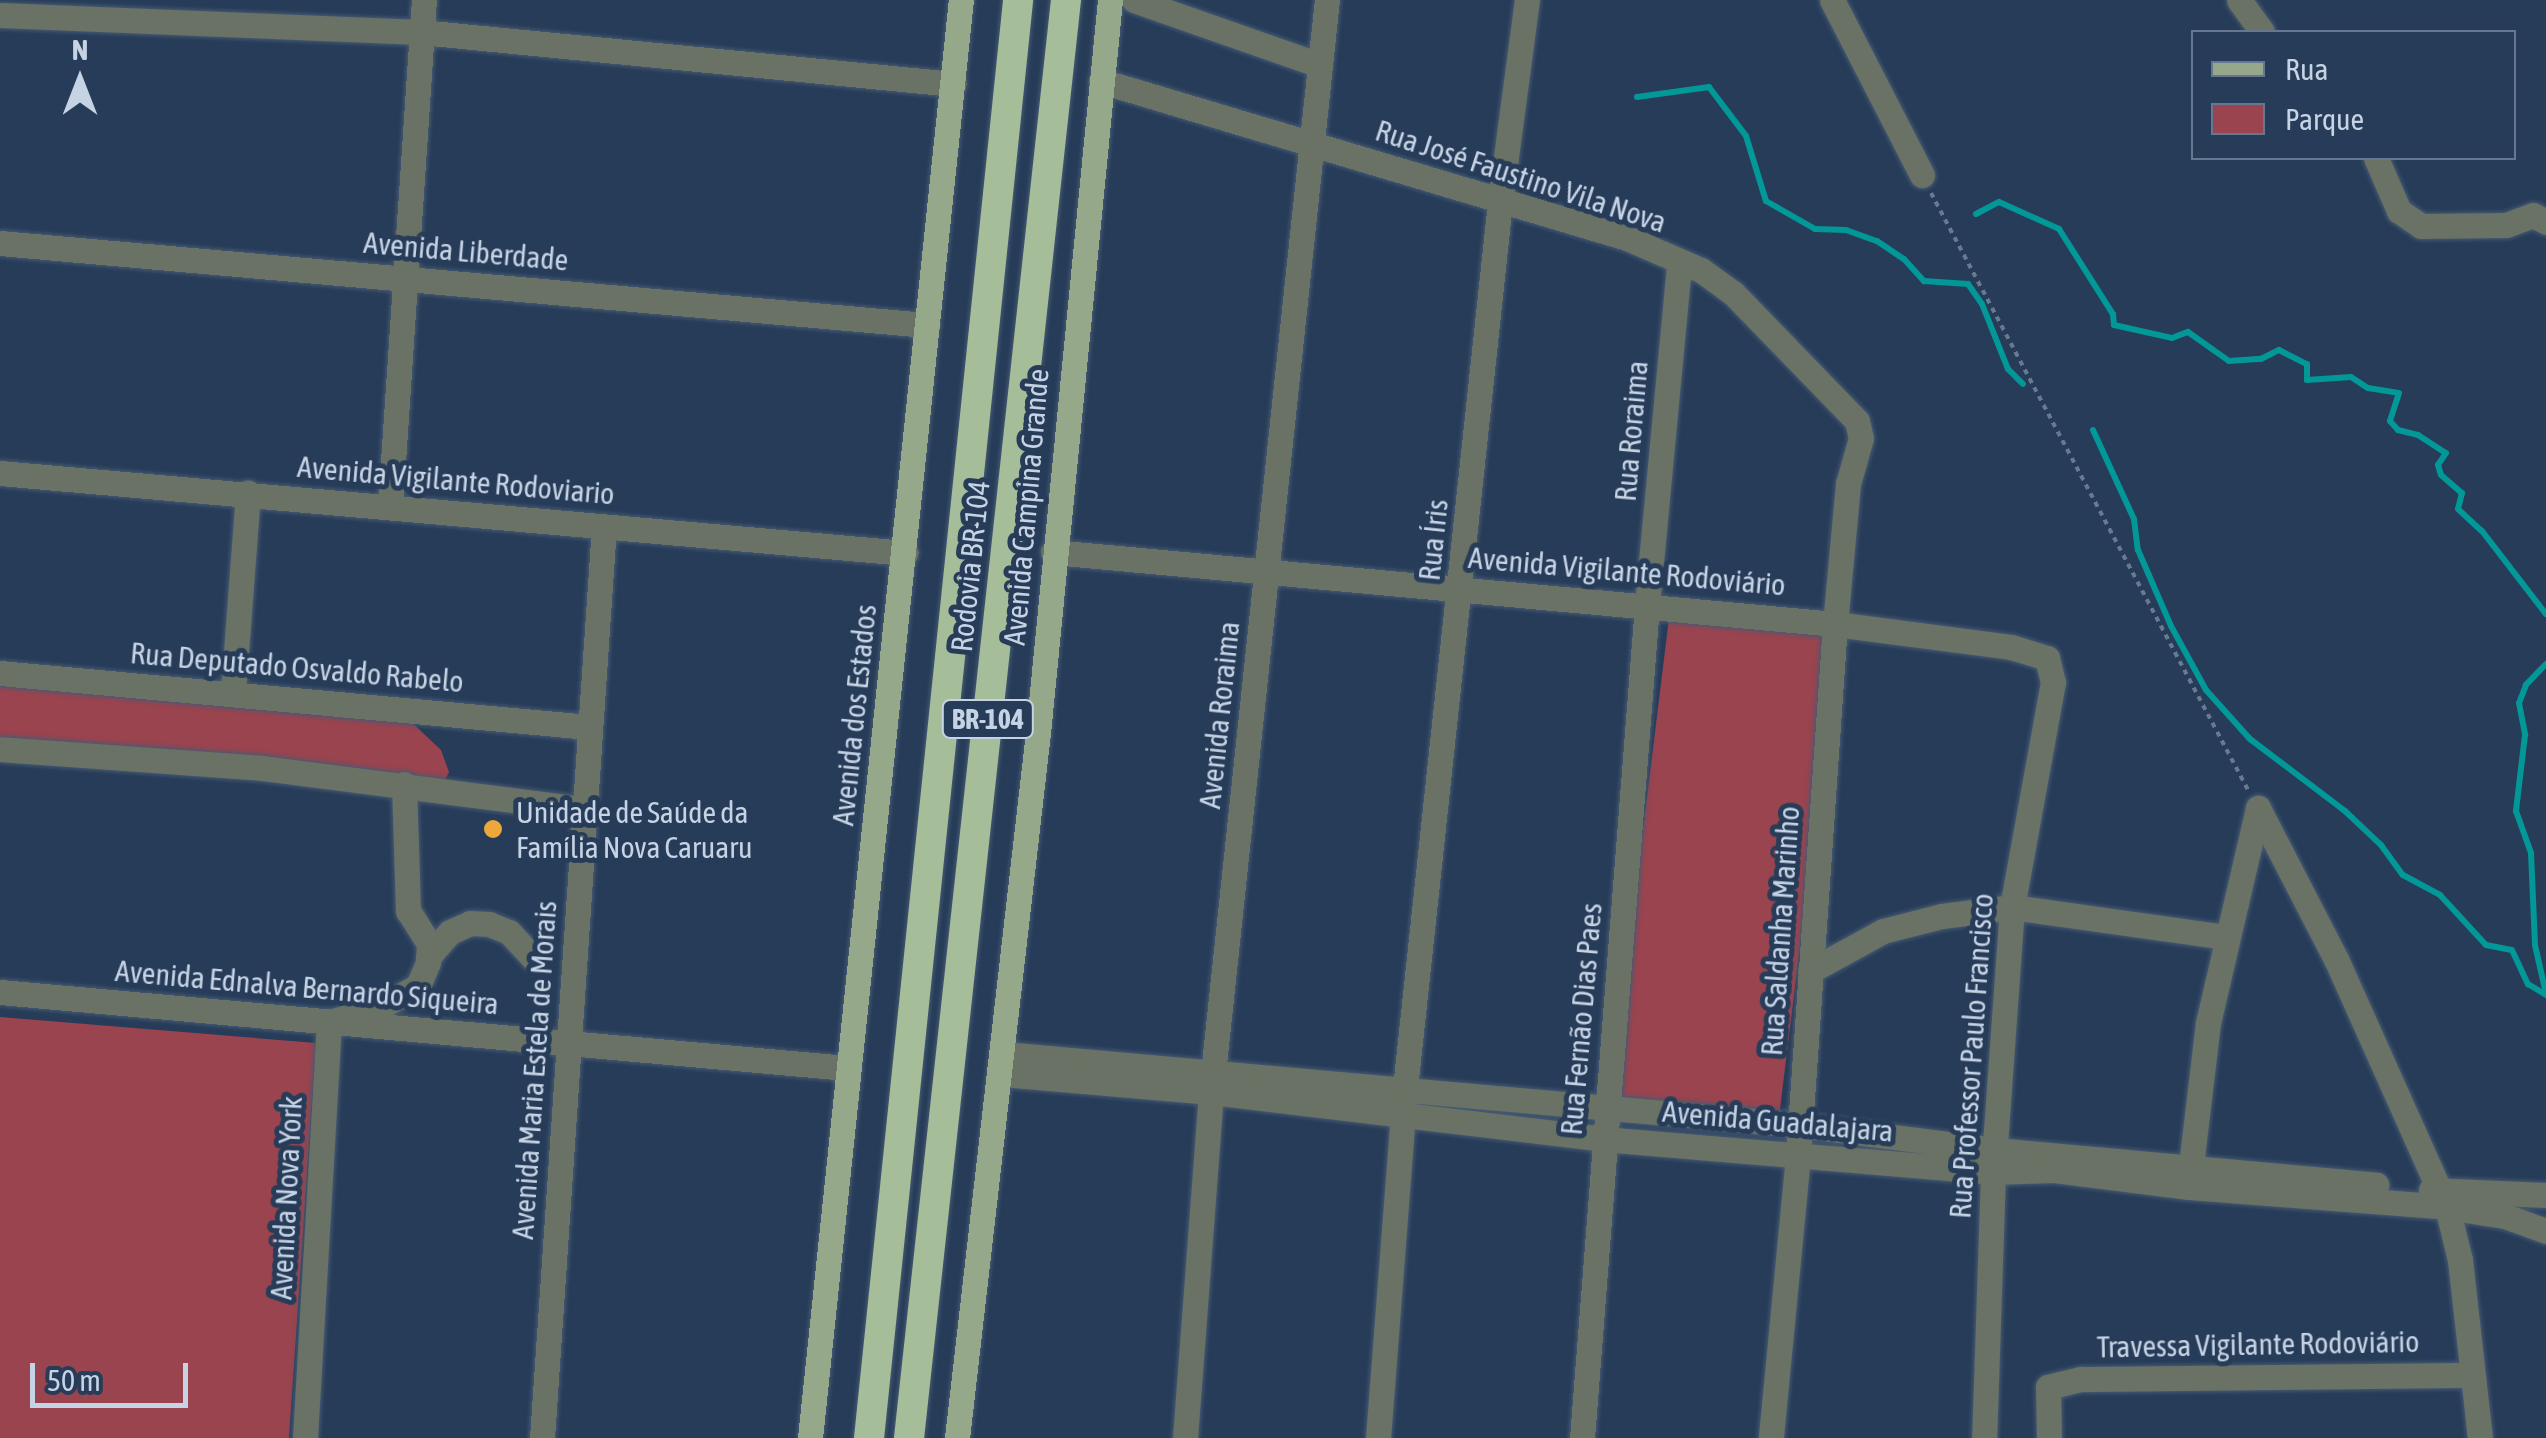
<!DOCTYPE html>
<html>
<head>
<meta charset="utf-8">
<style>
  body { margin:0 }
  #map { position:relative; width:2546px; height:1438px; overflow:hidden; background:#263c58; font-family:"Asap Condensed",sans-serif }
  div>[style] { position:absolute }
  .green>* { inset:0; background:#9a444f; transform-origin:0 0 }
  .stream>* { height:6px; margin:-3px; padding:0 3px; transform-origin:3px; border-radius:3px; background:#019897 }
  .path>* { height:4px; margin-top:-2px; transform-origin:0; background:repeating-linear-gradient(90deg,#687a92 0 5px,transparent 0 10px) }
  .roads { filter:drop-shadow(0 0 2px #465a74) drop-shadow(0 0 2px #465a74) }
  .minor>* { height:25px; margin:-12.5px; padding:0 12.5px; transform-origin:12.5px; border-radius:12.5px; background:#697264 }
  .major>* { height:25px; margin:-12.5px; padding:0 12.5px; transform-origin:12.5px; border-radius:12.5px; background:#95a88a }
  .highway>* { height:30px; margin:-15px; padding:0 15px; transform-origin:15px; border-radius:15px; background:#a6bd99 }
  .dots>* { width:28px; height:28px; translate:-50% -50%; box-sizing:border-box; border:5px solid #263c58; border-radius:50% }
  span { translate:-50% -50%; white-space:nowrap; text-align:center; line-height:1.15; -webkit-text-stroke:10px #263c58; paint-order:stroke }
  .shield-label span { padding:2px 8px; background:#263c58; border:2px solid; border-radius:8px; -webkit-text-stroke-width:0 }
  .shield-label { font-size:28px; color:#c6d3e4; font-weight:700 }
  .street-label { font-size:30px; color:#c6d3e4 }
  .poi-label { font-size:30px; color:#c6d3e4 }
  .left { translate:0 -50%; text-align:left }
  .legend { position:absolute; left:2191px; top:30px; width:325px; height:130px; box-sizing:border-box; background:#263c58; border:2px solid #667890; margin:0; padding:12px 18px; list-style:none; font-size:30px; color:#c6d3e4 }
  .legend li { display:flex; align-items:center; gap:20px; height:50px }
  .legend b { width:50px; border:2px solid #667890 }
  .north { position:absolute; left:30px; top:30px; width:100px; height:100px; -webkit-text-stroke:8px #263c58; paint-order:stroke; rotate:0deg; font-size:28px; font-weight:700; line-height:40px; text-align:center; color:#c6d3e4 }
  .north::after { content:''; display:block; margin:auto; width:35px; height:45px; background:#c6d3e4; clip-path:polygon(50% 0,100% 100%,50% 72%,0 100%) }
  .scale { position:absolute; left:30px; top:1363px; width:158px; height:45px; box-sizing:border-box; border:5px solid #c6d3e4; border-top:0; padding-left:12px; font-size:30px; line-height:35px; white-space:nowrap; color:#c6d3e4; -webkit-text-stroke:8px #263c58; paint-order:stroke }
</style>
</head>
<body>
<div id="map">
  <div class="green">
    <div style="left:1670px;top:610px;width:170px;height:492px;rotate:7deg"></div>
    <div style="clip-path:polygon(0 683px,405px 716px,441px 750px,449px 772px,443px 784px,0 741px)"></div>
    <div style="clip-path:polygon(0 1017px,316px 1043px,289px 1438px,0 1438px)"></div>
  </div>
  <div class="stream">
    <div style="left:1637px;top:97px;width:73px;rotate:-7.9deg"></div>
    <div style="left:1709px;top:87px;width:61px;rotate:52.9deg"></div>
    <div style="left:1746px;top:136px;width:68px;rotate:72.9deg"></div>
    <div style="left:1766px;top:201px;width:56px;rotate:29.7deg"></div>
    <div style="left:1815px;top:229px;width:31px;rotate:2deg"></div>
    <div style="left:1846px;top:230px;width:33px;rotate:20deg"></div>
    <div style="left:1877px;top:241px;width:32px;rotate:34deg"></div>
    <div style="left:1904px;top:259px;width:30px;rotate:48deg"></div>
    <div style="left:1924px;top:281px;width:44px;rotate:3.9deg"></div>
    <div style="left:1968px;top:284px;width:24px;rotate:55deg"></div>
    <div style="left:1982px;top:304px;width:70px;rotate:68.2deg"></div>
    <div style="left:2008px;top:369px;width:21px;rotate:45deg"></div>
    <div style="left:1976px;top:214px;width:26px;rotate:-28deg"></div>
    <div style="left:1999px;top:202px;width:66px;rotate:24.2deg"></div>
    <div style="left:2059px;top:229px;width:101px;rotate:57.6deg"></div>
    <div style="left:2113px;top:314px;width:11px;rotate:85deg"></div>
    <div style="left:2114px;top:325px;width:59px;rotate:12.6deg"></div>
    <div style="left:2172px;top:338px;width:17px;rotate:-21deg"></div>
    <div style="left:2188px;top:332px;width:50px;rotate:35.3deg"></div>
    <div style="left:2229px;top:361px;width:32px;rotate:-4deg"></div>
    <div style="left:2261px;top:359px;width:20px;rotate:-27deg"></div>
    <div style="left:2279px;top:350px;width:31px;rotate:27deg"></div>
    <div style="left:2307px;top:364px;width:16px;rotate:90deg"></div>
    <div style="left:2307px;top:380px;width:44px;rotate:-3.9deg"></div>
    <div style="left:2351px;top:377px;width:20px;rotate:33deg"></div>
    <div style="left:2368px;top:388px;width:31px;rotate:9deg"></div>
    <div style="left:2399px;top:393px;width:29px;rotate:108deg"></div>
    <div style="left:2390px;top:421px;width:12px;rotate:48deg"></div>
    <div style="left:2398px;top:430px;width:21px;rotate:14deg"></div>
    <div style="left:2418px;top:435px;width:33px;rotate:33deg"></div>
    <div style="left:2446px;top:453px;width:14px;rotate:124deg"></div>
    <div style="left:2438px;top:465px;width:10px;rotate:73deg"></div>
    <div style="left:2441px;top:475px;width:28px;rotate:41deg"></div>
    <div style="left:2462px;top:493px;width:16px;rotate:104deg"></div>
    <div style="left:2458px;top:509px;width:33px;rotate:43deg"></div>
    <div style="left:2482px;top:531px;width:105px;rotate:52.4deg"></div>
    <div style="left:2093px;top:430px;width:98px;rotate:65.3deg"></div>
    <div style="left:2134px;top:519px;width:31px;rotate:83deg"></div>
    <div style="left:2138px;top:550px;width:83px;rotate:66.5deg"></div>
    <div style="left:2171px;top:626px;width:73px;rotate:61.3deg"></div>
    <div style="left:2206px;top:690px;width:66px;rotate:48.1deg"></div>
    <div style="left:2250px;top:739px;width:119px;rotate:37.2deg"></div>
    <div style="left:2345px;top:811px;width:50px;rotate:43.4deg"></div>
    <div style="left:2381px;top:845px;width:37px;rotate:54deg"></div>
    <div style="left:2403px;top:875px;width:42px;rotate:28.4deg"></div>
    <div style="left:2440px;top:895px;width:68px;rotate:47.4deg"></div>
    <div style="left:2486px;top:945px;width:26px;rotate:11deg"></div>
    <div style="left:2512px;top:950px;width:38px;rotate:65deg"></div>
    <div style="left:2528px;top:984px;width:21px;rotate:31deg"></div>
    <div style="left:2546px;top:664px;width:29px;rotate:134deg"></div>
    <div style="left:2526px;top:685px;width:19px;rotate:111deg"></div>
    <div style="left:2519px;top:703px;width:33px;rotate:79deg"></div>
    <div style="left:2525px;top:735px;width:77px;rotate:96.8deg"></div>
    <div style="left:2516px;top:811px;width:45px;rotate:70.3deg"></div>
    <div style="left:2531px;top:853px;width:92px;rotate:87.5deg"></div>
    <div style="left:2535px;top:945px;width:50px;rotate:77.3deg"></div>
  </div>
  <div class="path">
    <div style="left:1931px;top:193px;width:676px;rotate:62.03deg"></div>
  </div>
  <div class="roads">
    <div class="minor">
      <div style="left:1134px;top:0;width:197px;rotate:19.3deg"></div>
      <div style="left:1832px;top:0;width:197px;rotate:62.8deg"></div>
      <div style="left:2239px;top:0;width:39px;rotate:54deg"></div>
      <div style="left:0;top:15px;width:421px;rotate:2.3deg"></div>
      <div style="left:421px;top:32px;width:535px;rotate:5.58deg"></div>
      <div style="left:1101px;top:81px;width:549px;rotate:16.62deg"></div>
      <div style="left:1627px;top:238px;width:81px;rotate:23.4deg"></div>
      <div style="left:1701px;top:270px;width:39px;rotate:36deg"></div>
      <div style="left:1733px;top:293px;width:178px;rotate:45.9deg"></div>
      <div style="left:1857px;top:421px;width:17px;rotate:77deg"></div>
      <div style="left:1861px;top:438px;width:48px;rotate:105.8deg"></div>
      <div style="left:1848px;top:484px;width:141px;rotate:95.3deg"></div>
      <div style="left:1835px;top:624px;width:533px;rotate:93.98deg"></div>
      <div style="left:1798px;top:1156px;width:283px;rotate:95.5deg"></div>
      <div style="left:2376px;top:158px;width:58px;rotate:66.5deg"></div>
      <div style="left:2399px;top:211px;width:27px;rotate:34deg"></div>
      <div style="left:2421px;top:226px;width:85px;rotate:-0.7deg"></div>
      <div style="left:2506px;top:225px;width:29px;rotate:-20deg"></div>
      <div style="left:2533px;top:215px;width:15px;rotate:28deg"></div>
      <div style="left:0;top:243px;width:931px;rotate:5.06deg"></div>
      <div style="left:0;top:473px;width:909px;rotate:5.05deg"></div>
      <div style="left:390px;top:506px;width:507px;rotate:-86.16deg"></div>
      <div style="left:1053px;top:552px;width:785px;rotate:5.26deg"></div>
      <div style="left:1835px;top:624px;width:177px;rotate:7.4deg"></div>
      <div style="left:2011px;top:647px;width:38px;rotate:17deg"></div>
      <div style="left:2047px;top:658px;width:25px;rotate:76deg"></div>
      <div style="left:2053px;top:682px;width:229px;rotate:100.3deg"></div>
      <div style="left:2012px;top:907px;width:266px;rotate:94.1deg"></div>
      <div style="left:1993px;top:1172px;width:266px;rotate:91.9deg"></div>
      <div style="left:0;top:673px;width:591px;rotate:5.24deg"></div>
      <div style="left:233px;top:692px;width:200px;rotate:-85.7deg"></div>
      <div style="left:0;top:749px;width:263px;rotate:4.1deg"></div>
      <div style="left:262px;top:768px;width:325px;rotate:7.3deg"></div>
      <div style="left:2258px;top:808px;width:170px;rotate:62.7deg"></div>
      <div style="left:2336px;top:959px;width:272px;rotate:65.9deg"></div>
      <div style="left:2447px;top:1207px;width:55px;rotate:76.2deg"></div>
      <div style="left:2460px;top:1260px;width:179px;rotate:83.6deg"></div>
      <div style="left:428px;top:957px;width:33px;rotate:-49deg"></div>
      <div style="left:450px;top:932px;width:22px;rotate:-24deg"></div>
      <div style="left:470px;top:923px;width:19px;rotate:3deg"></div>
      <div style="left:489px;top:924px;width:22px;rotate:22deg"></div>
      <div style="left:509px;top:932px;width:41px;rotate:47deg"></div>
      <div style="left:1810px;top:971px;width:83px;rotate:-28.7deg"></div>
      <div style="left:1883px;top:931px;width:61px;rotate:-14.3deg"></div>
      <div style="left:1942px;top:916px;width:71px;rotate:-7.3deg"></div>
      <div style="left:2012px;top:907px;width:215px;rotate:8deg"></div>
      <div style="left:0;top:992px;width:850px;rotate:5.13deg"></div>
      <div style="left:1004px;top:1054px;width:799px;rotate:5.1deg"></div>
      <div style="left:1800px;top:1125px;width:197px;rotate:7.3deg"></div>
      <div style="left:1995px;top:1150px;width:383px;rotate:5.2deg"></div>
      <div style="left:1002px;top:1074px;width:210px;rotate:4.9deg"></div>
      <div style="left:1211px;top:1092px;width:395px;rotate:6.8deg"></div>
      <div style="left:1603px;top:1139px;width:391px;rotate:4.8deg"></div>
      <div style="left:1993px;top:1172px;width:61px;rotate:-1.9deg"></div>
      <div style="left:2054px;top:1170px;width:136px;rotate:7.2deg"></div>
      <div style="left:2189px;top:1187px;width:259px;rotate:4.4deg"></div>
      <div style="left:2447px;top:1207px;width:59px;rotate:8.8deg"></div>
      <div style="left:2505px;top:1216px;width:44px;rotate:20.1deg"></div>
      <div style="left:2189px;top:1182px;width:160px;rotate:-83.2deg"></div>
      <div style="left:2208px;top:1023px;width:221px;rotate:-76.9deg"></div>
      <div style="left:2431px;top:1190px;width:115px;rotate:2.5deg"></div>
      <div style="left:305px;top:1438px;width:417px;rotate:-86.7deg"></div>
      <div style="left:329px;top:1022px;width:49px;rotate:-15.5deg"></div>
      <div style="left:376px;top:1009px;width:48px;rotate:-28.7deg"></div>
      <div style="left:418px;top:986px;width:26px;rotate:-67deg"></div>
      <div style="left:428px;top:962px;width:18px;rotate:-87deg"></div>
      <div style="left:429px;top:944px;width:39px;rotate:-122deg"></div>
      <div style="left:408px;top:911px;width:127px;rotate:-91.8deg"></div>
      <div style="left:542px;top:1438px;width:913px;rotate:-86.11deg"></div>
      <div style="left:1185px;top:1438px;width:347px;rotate:-85.7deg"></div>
      <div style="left:1211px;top:1092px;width:1098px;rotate:-83.94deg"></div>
      <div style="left:1378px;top:1438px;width:351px;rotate:-85.6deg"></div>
      <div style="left:1405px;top:1088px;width:891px;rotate:-83.88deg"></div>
      <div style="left:1500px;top:202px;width:204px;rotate:-82.4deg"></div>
      <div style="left:1582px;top:1438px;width:837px;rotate:-85.54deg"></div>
      <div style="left:1647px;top:604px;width:342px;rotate:-84.6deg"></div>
      <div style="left:2049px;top:1438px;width:51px;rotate:-91.1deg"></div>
      <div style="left:2048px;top:1387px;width:34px;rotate:-14deg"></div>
      <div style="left:2081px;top:1379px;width:390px;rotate:-0.6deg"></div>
    </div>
    <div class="major">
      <div style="left:810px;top:1438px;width:1446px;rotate:-84.01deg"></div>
      <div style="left:957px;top:1438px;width:710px;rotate:-83.45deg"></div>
      <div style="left:1038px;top:733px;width:737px;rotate:-84.39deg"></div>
    </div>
    <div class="highway">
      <div style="left:869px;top:1438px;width:1446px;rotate:-84.08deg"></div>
      <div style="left:909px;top:1438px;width:1447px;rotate:-83.77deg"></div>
    </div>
  </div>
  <div class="dots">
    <div style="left:493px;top:829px;background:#eda83c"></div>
  </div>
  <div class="shield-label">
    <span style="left:988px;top:719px">BR-104</span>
  </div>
  <div class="street-label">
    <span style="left:1521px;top:176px;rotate:18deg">Rua José Faustino Vila Nova</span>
    <span style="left:466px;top:251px;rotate:5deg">Avenida Liberdade</span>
    <span style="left:1631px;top:431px;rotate:-85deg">Rua Roraima</span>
    <span style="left:456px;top:480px;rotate:5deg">Avenida Vigilante Rodoviario</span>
    <span style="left:1026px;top:507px;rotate:-85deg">Avenida Campina Grande</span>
    <span style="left:1433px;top:540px;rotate:-84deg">Rua Íris</span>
    <span style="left:970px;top:566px;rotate:-84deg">Rodovia BR-104</span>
    <span style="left:1627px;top:571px;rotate:5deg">Avenida Vigilante Rodoviário</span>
    <span style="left:297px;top:667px;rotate:5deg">Rua Deputado Osvaldo Rabelo</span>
    <span style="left:854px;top:715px;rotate:-84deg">Avenida dos Estados</span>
    <span style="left:1219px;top:715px;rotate:-84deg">Avenida Roraima</span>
    <span style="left:1780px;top:931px;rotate:-86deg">Rua Saldanha Marinho</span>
    <span style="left:307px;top:987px;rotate:5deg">Avenida Ednalva Bernardo Siqueira</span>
    <span style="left:1581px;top:1019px;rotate:-85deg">Rua Fernão Dias Paes</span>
    <span style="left:1971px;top:1056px;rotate:-86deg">Rua Professor Paulo Francisco</span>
    <span style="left:534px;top:1070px;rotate:-86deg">Avenida Maria Estela de Morais</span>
    <span style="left:1778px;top:1121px;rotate:5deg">Avenida Guadalajara</span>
    <span style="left:286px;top:1198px;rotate:-87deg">Avenida Nova York</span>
    <span style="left:2258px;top:1344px;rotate:-1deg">Travessa Vigilante Rodoviário</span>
  </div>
  <div class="poi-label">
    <span class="left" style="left:516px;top:829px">Unidade de Saúde da<br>Família Nova Caruaru</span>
  </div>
  <ul class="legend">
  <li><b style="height:12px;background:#95a88a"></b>Rua</li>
  <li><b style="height:28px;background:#9a444f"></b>Parque</li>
  </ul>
  <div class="north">N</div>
  <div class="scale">50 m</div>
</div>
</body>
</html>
